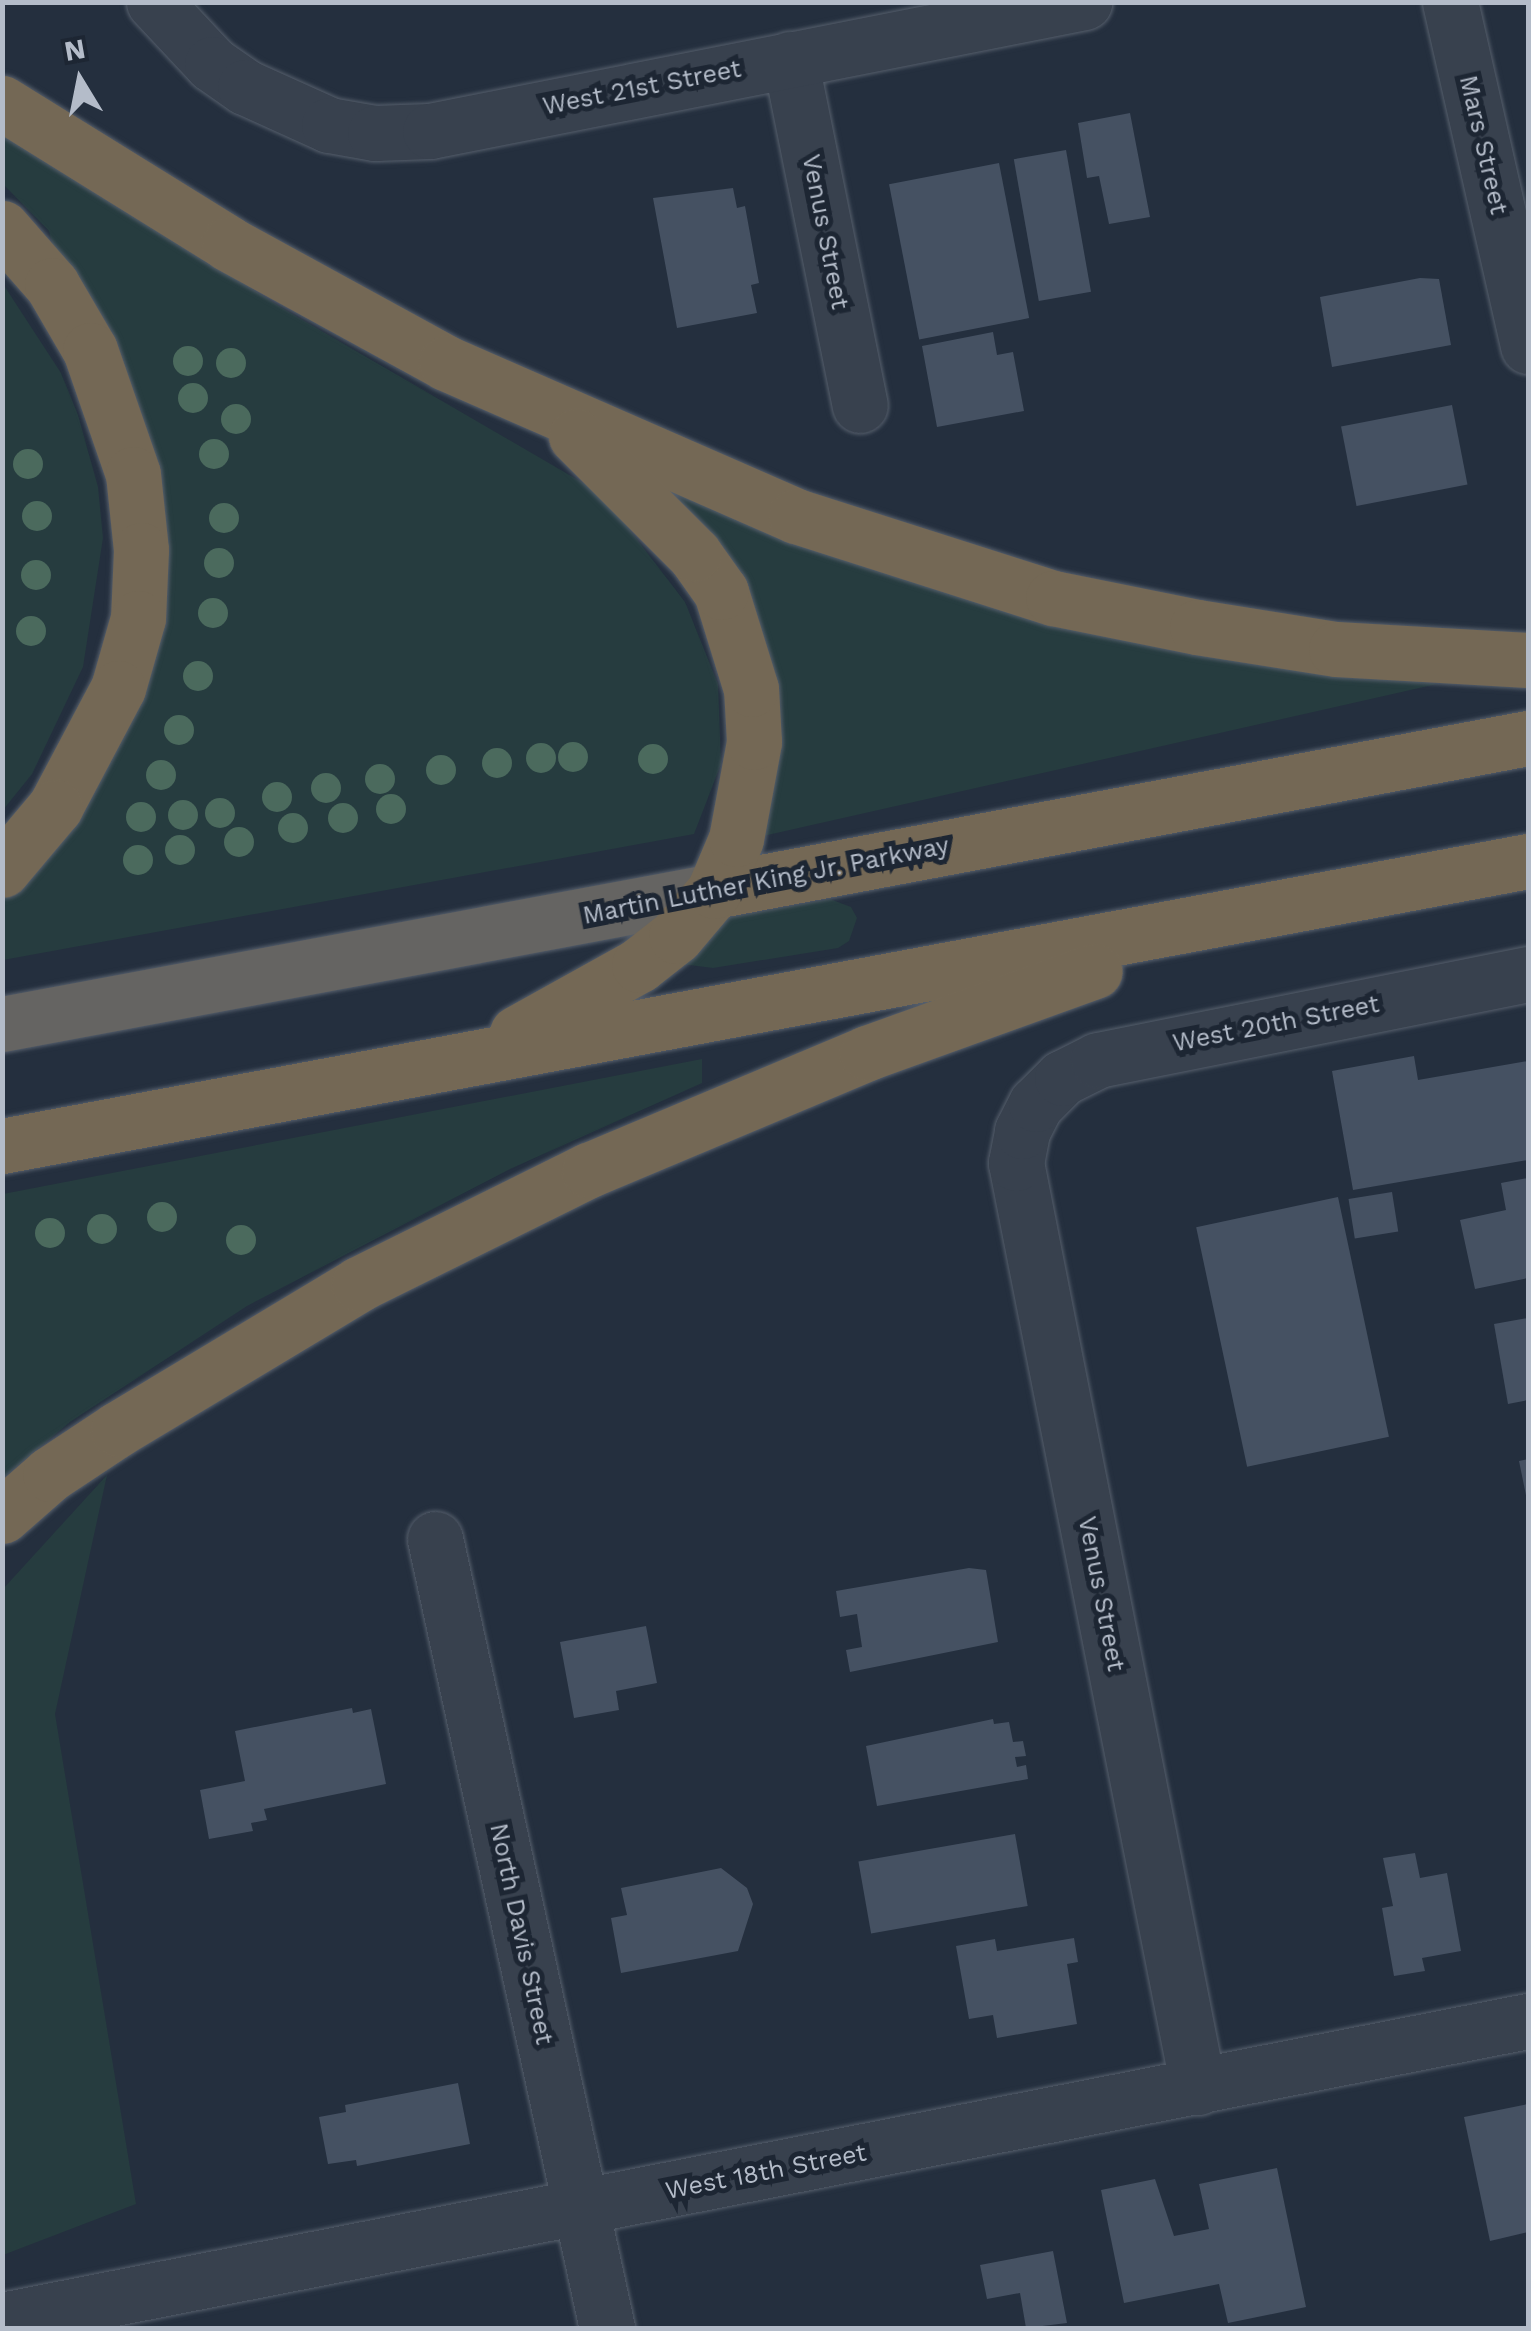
<!DOCTYPE html>
<html>
<head>
<meta charset="utf-8">
<style>
  body { margin:0 }
  #map { position:relative; width:1531px; height:2331px; overflow:hidden; background:#242f3e; font-family:"Work Sans",sans-serif }
  div>[style] { position:absolute }
  .green>* { inset:0; background:#263c3f }
  .building>* { inset:0; background:#455162; transform-origin:0 0 }
  .roads { filter:drop-shadow(0 0 2px #565f6c) drop-shadow(0 0 2px #565f6c) }
  .minor>* { height:55px; margin:-27.5px; padding:0 27.5px; transform-origin:27.5px; border-radius:27.5px; background:#38414e }
  .tertiary>* { height:55px; margin:-27.5px; padding:0 27.5px; transform-origin:27.5px; border-radius:27.5px; background:#38414e }
  .trunk>* { height:55px; margin:-27.5px; padding:0 27.5px; transform-origin:27.5px; border-radius:27.5px; background:#656462 }
  .motorway>* { height:55px; margin:-27.5px; padding:0 27.5px; transform-origin:27.5px; border-radius:27.5px; background:#746855 }
  .trees>* { width:30px; height:30px; margin:-15px; border-radius:50%; background:#4b6a5d }
  span { translate:-50% -50%; white-space:nowrap; text-align:center; line-height:1.15; -webkit-text-stroke:10px #1d2633; paint-order:stroke }
  .street-label { font-size:25px; color:#b4bcc9 }
  .frame { position:absolute; inset:0; border:5px solid #b4bcc9; pointer-events:none }
  .north { position:absolute; left:30px; top:30px; width:100px; height:100px; -webkit-text-stroke:8px #1d2633; paint-order:stroke; rotate:350deg; font-size:28px; font-weight:700; line-height:40px; text-align:center; color:#b4bcc9 }
  .north::after { content:''; display:block; margin:auto; width:35px; height:45px; background:#b4bcc9; clip-path:polygon(50% 0,100% 100%,50% 72%,0 100%) }
</style>
</head>
<body>
<div id="map">
  <div class="green">
    <div style="clip-path:polygon(2px 130px,282px 308px,602px 494px,685px 602px,718px 684px,721px 764px,694px 834px,3px 960px,3px 892px,148px 629px,49px 231px,3px 184px)"></div>
    <div style="clip-path:polygon(3px 284px,61px 373px,78px 415px,98px 487px,103px 538px,83px 667px,32px 774px,3px 810px)"></div>
    <div style="clip-path:polygon(641px 472px,1372px 674px,1437px 684px,759px 837px,771px 770px)"></div>
    <div style="clip-path:polygon(830px 899px,851px 907px,857px 918px,849px 941px,838px 948px,713px 968px,681px 964px,725px 918px)"></div>
    <div style="clip-path:polygon(702px 1059px,702px 1083px,510px 1169px,247px 1306px,70px 1422px,3px 1478px,3px 1194px)"></div>
    <div style="clip-path:polygon(107px 1475px,55px 1714px,136px 2204px,3px 2255px,3px 1589px)"></div>
  </div>
  <div class="building">
    <div style="clip-path:polygon(1130px 113px,1150px 217px,1109px 224px,1099px 176px,1087px 178px,1078px 123px)"></div>
    <div style="left:1066px;top:150px;width:144px;height:53px;rotate:80deg"></div>
    <div style="left:999px;top:163px;width:158px;height:112px;rotate:79deg"></div>
    <div style="clip-path:polygon(733px 188px,737px 208px,745px 206px,759px 283px,751px 285px,757px 313px,677px 328px,653px 198px)"></div>
    <div style="clip-path:polygon(1420px 278px,1439px 279px,1451px 345px,1332px 367px,1320px 297px)"></div>
    <div style="clip-path:polygon(993px 332px,997px 355px,1013px 352px,1024px 411px,937px 427px,922px 346px)"></div>
    <div style="left:1452px;top:405px;width:81px;height:113px;rotate:79deg"></div>
    <div style="clip-path:polygon(1414px 1056px,1418px 1080px,1528px 1061px,1528px 1160px,1353px 1190px,1332px 1071px)"></div>
    <div style="clip-path:polygon(1528px 1178px,1528px 1278px,1475px 1289px,1460px 1220px,1506px 1210px,1501px 1183px)"></div>
    <div style="left:1392px;top:1192px;width:40px;height:44px;rotate:81deg"></div>
    <div style="left:1338px;top:1197px;width:245px;height:145px;rotate:78deg"></div>
    <div style="clip-path:polygon(1528px 1318px,1528px 1400px,1508px 1404px,1494px 1324px)"></div>
    <div style="clip-path:polygon(1528px 1459px,1528px 1500px,1527px 1500px,1519px 1461px)"></div>
    <div style="clip-path:polygon(969px 1568px,986px 1570px,998px 1642px,850px 1672px,846px 1650px,862px 1647px,857px 1614px,840px 1617px,836px 1591px)"></div>
    <div style="clip-path:polygon(646px 1626px,657px 1683px,616px 1691px,619px 1710px,574px 1718px,560px 1642px)"></div>
    <div style="clip-path:polygon(352px 1708px,353px 1713px,371px 1709px,386px 1784px,264px 1809px,267px 1820px,251px 1823px,253px 1831px,209px 1839px,200px 1790px,245px 1781px,235px 1731px)"></div>
    <div style="clip-path:polygon(993px 1719px,994px 1724px,1009px 1722px,1013px 1742px,1023px 1741px,1026px 1756px,1015px 1757px,1017px 1767px,1026px 1765px,1028px 1779px,877px 1806px,866px 1746px)"></div>
    <div style="left:1015px;top:1834px;width:73px;height:159px;rotate:80deg"></div>
    <div style="clip-path:polygon(1415px 1853px,1420px 1878px,1447px 1873px,1461px 1951px,1422px 1958px,1425px 1971px,1394px 1976px,1382px 1908px,1393px 1906px,1383px 1858px)"></div>
    <div style="clip-path:polygon(721px 1868px,747px 1888px,753px 1904px,738px 1951px,621px 1973px,611px 1918px,627px 1915px,621px 1888px)"></div>
    <div style="clip-path:polygon(1074px 1938px,1078px 1962px,1067px 1964px,1077px 2024px,997px 2038px,993px 2015px,969px 2019px,956px 1946px,995px 1939px,997px 1951px)"></div>
    <div style="clip-path:polygon(458px 2083px,470px 2144px,357px 2166px,356px 2160px,328px 2164px,319px 2117px,346px 2112px,345px 2105px)"></div>
    <div style="clip-path:polygon(1528px 2104px,1528px 2232px,1490px 2241px,1464px 2117px)"></div>
    <div style="clip-path:polygon(1277px 2168px,1306px 2307px,1228px 2323px,1219px 2284px,1124px 2303px,1101px 2190px,1155px 2179px,1174px 2236px,1209px 2229px,1199px 2184px)"></div>
    <div style="clip-path:polygon(1053px 2251px,1067px 2323px,1026px 2328px,1020px 2293px,987px 2299px,980px 2265px)"></div>
  </div>
  <div class="roads">
    <div class="minor">
      <div style="left:1450px;top:2px;width:353px;rotate:77.2deg"></div>
      <div style="left:790px;top:59px;width:353px;rotate:78.6deg"></div>
      <div style="left:435px;top:1539px;width:808px;rotate:77.7deg"></div>
      <div style="left:1198px;top:2087px;width:942px;rotate:-101.14deg"></div>
      <div style="left:1016px;top:1163px;width:33px;rotate:-79deg"></div>
      <div style="left:1022px;top:1131px;width:30px;rotate:-63deg"></div>
      <div style="left:1036px;top:1104px;width:37px;rotate:-45deg"></div>
      <div style="left:1062px;top:1078px;width:40px;rotate:-26.6deg"></div>
      <div style="left:1098px;top:1060px;width:439px;rotate:-11.3deg"></div>
      <div style="left:2px;top:2320px;width:1555px;rotate:-11.09deg"></div>
    </div>
    <div class="tertiary">
      <div style="left:154px;top:2px;width:85px;rotate:46.9deg"></div>
      <div style="left:212px;top:64px;width:40px;rotate:34.9deg"></div>
      <div style="left:245px;top:87px;width:92px;rotate:24.3deg"></div>
      <div style="left:329px;top:125px;width:47px;rotate:9.9deg"></div>
      <div style="left:375px;top:133px;width:55px;rotate:-2.1deg"></div>
      <div style="left:430px;top:131px;width:667px;rotate:-11.16deg"></div>
    </div>
    <div class="trunk">
      <div style="left:2px;top:1024px;width:724px;rotate:-10.58deg"></div>
    </div>
    <div class="motorway">
      <div style="left:2px;top:103px;width:267px;rotate:31.8deg"></div>
      <div style="left:229px;top:244px;width:247px;rotate:28.7deg"></div>
      <div style="left:446px;top:363px;width:382px;rotate:23.6deg"></div>
      <div style="left:796px;top:516px;width:270px;rotate:17.7deg"></div>
      <div style="left:1053px;top:598px;width:147px;rotate:11.4deg"></div>
      <div style="left:1197px;top:627px;width:141px;rotate:9deg"></div>
      <div style="left:1336px;top:649px;width:192px;rotate:3.3deg"></div>
      <div style="left:2px;top:228px;width:76px;rotate:48.7deg"></div>
      <div style="left:52px;top:285px;width:75px;rotate:59.7deg"></div>
      <div style="left:90px;top:350px;width:131px;rotate:70.9deg"></div>
      <div style="left:133px;top:474px;width:76px;rotate:84deg"></div>
      <div style="left:141px;top:550px;width:68px;rotate:92.5deg"></div>
      <div style="left:138px;top:618px;width:73px;rotate:105.9deg"></div>
      <div style="left:118px;top:688px;width:135px;rotate:117.9deg"></div>
      <div style="left:55px;top:807px;width:82px;rotate:130.1deg"></div>
      <div style="left:714px;top:891px;width:828px;rotate:-10.65deg"></div>
      <div style="left:517px;top:1033px;width:140px;rotate:-29.1deg"></div>
      <div style="left:639px;top:965px;width:47px;rotate:-38.1deg"></div>
      <div style="left:676px;top:936px;width:59px;rotate:-49.8deg"></div>
      <div style="left:714px;top:891px;width:56px;rotate:-67.1deg"></div>
      <div style="left:736px;top:839px;width:99px;rotate:-79.5deg"></div>
      <div style="left:754px;top:742px;width:53px;rotate:-93.2deg"></div>
      <div style="left:751px;top:689px;width:102px;rotate:-107.2deg"></div>
      <div style="left:721px;top:592px;width:47px;rotate:-125.4deg"></div>
      <div style="left:694px;top:554px;width:167px;rotate:-135deg"></div>
      <div style="left:2px;top:1146px;width:1552px;rotate:-10.58deg"></div>
      <div style="left:2px;top:1516px;width:64px;rotate:-41.2deg"></div>
      <div style="left:50px;top:1474px;width:82px;rotate:-33.5deg"></div>
      <div style="left:118px;top:1429px;width:281px;rotate:-31deg"></div>
      <div style="left:359px;top:1284px;width:257px;rotate:-26.4deg"></div>
      <div style="left:589px;top:1170px;width:302px;rotate:-22.8deg"></div>
      <div style="left:867px;top:1053px;width:242px;rotate:-19.8deg"></div>
    </div>
  </div>
  <div class="trees">
    <div style="left:188px;top:361px"></div>
    <div style="left:231px;top:363px"></div>
    <div style="left:193px;top:398px"></div>
    <div style="left:236px;top:419px"></div>
    <div style="left:214px;top:454px"></div>
    <div style="left:28px;top:464px"></div>
    <div style="left:37px;top:516px"></div>
    <div style="left:224px;top:518px"></div>
    <div style="left:219px;top:563px"></div>
    <div style="left:36px;top:575px"></div>
    <div style="left:213px;top:613px"></div>
    <div style="left:31px;top:631px"></div>
    <div style="left:198px;top:676px"></div>
    <div style="left:179px;top:730px"></div>
    <div style="left:573px;top:757px"></div>
    <div style="left:541px;top:758px"></div>
    <div style="left:653px;top:759px"></div>
    <div style="left:497px;top:763px"></div>
    <div style="left:441px;top:770px"></div>
    <div style="left:161px;top:775px"></div>
    <div style="left:380px;top:779px"></div>
    <div style="left:326px;top:788px"></div>
    <div style="left:277px;top:797px"></div>
    <div style="left:391px;top:809px"></div>
    <div style="left:220px;top:813px"></div>
    <div style="left:183px;top:815px"></div>
    <div style="left:141px;top:817px"></div>
    <div style="left:343px;top:818px"></div>
    <div style="left:293px;top:828px"></div>
    <div style="left:239px;top:842px"></div>
    <div style="left:180px;top:850px"></div>
    <div style="left:138px;top:860px"></div>
    <div style="left:162px;top:1217px"></div>
    <div style="left:102px;top:1229px"></div>
    <div style="left:50px;top:1233px"></div>
    <div style="left:241px;top:1240px"></div>
  </div>
  <div class="street-label">
    <span style="left:642px;top:88px;rotate:-11deg">West 21st Street</span>
    <span style="left:1483px;top:145px;rotate:77deg">Mars Street</span>
    <span style="left:825px;top:232px;rotate:79deg">Venus Street</span>
    <span style="left:766px;top:881px;rotate:-11deg">Martin Luther King Jr. Parkway</span>
    <span style="left:1276px;top:1024px;rotate:-11deg">West 20th Street</span>
    <span style="left:1101px;top:1594px;rotate:79deg">Venus Street</span>
    <span style="left:521px;top:1934px;rotate:78deg">North Davis Street</span>
    <span style="left:766px;top:2172px;rotate:-11deg">West 18th Street</span>
  </div>
  <div class="frame"></div>
  <div class="north">N</div>
</div>
</body>
</html>
